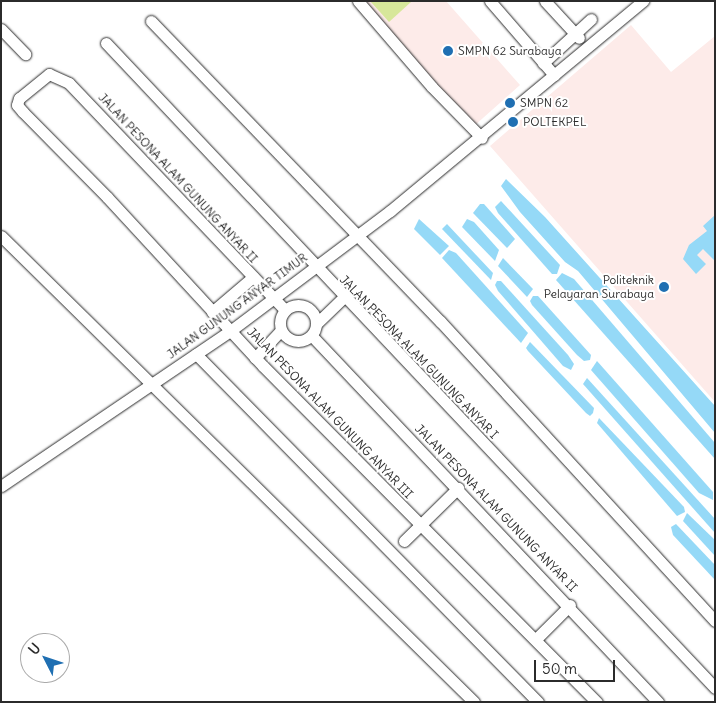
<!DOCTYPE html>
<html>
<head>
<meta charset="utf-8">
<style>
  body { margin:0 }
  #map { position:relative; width:716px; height:703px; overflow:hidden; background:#fff; font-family:Delius,sans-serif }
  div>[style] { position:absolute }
  .built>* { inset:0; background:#fdebe9 }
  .green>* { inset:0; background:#d7e79a }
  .water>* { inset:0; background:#95d9f7 }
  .roads { filter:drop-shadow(0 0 1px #2b2b2b) drop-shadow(0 0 1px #2b2b2b) }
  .minor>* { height:11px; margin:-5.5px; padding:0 5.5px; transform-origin:5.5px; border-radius:5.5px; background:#fff }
  .minor>.ring { margin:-5.5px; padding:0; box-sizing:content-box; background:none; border:11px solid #fff; border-radius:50% }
  .dots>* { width:14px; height:14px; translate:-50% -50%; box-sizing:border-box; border:2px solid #fff; border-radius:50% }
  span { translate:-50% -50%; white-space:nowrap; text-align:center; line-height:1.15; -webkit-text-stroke:4px #fff; paint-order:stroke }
  .poi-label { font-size:12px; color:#2b2b2b }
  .left { translate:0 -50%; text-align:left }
  .right { translate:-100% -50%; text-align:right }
  .street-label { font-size:12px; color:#2b2b2b }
  .frame { position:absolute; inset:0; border:2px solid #2b2b2b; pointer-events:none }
  .north { position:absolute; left:20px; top:633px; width:50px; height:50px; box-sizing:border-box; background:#fff; border:1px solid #aaa; border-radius:50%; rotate:311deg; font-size:14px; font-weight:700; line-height:20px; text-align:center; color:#2b2b2b }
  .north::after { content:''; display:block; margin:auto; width:18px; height:22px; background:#1f6fb2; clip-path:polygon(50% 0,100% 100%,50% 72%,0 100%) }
  .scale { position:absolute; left:534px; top:660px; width:81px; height:22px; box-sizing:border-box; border:2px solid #2b2b2b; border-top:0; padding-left:6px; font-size:15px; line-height:18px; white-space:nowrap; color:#2b2b2b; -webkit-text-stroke:4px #fff; paint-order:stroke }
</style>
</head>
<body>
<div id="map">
  <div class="built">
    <div style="clip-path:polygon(362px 1px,446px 1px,520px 85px,474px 126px)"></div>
    <div style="clip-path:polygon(631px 25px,671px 72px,715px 36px,715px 402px,490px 146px)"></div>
  </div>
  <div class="green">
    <div style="clip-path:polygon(370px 1px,410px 1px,411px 2px,389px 22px)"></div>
  </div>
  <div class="water">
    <div style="clip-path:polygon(506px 179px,545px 217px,715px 406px,715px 433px,578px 271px,565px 262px,520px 212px,501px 186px)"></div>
    <div style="clip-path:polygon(501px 201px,560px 265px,557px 274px,552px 274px,498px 213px,495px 207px)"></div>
    <div style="clip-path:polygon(480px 204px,484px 204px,515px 239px,507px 248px,473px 213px)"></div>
    <div style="clip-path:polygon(715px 215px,715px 261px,703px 249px,697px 255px,706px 264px,696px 274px,683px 259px,689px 245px,707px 231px,703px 226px)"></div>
    <div style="clip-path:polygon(419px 219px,449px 246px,440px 255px,414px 229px)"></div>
    <div style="clip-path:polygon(467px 219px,474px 222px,499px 250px,495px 261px,462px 227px)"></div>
    <div style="clip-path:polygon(447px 224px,493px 273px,491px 280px,442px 229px)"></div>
    <div style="clip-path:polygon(449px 250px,456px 253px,528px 333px,521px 343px,442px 258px)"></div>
    <div style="clip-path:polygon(503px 258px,533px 289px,527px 297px,498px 266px)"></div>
    <div style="clip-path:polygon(562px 273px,574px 279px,715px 443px,715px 459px,556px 280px)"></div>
    <div style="clip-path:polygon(497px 281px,501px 281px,568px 355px,574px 364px,571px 370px,563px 366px,498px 291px,495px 285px)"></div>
    <div style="clip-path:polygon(533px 296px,538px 296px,591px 355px,590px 360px,584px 361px,577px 355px,532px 305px,530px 301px)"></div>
    <div style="clip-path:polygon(530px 342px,594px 408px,593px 413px,590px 416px,586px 413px,528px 351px,526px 348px)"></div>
    <div style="clip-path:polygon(597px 361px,713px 492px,713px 500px,699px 493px,591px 370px)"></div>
    <div style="clip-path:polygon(587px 378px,715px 519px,715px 533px,583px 384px)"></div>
    <div style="clip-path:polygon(599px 418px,684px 507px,685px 512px,677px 516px,597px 423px)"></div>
    <div style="clip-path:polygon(687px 513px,715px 540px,715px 556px,683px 521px)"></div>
    <div style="clip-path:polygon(676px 524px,715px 565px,715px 580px,673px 535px,671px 527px)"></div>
  </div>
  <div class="roads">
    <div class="minor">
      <div style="left:358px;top:1px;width:113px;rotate:49.3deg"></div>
      <div style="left:432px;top:87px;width:71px;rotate:45.6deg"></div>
      <div style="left:490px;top:1px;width:98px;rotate:49.1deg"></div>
      <div style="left:545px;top:1px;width:50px;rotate:47.4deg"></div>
      <div style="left:151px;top:21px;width:417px;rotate:46.1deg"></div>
      <div style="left:440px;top:321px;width:407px;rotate:47.5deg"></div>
      <div style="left:1px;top:29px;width:35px;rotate:46deg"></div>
      <div style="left:106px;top:43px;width:887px;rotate:46.64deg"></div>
      <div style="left:543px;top:63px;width:65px;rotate:-42.5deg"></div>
      <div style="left:1px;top:236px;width:664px;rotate:44.57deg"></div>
      <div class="ring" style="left:280px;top:305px;width:25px;height:25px"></div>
      <div style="left:285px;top:310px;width:313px;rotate:-133.6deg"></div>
      <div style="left:69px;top:83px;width:22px;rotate:-156deg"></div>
      <div style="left:49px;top:74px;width:38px;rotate:141deg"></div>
      <div style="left:19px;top:98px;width:7px;rotate:106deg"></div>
      <div style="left:17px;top:105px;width:9px;rotate:49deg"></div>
      <div style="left:23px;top:112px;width:120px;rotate:45.3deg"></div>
      <div style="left:107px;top:197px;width:230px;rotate:47.3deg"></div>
      <div style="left:263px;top:366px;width:474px;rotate:45.2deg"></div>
      <div style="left:212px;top:312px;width:54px;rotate:-40.5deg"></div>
      <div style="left:317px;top:323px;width:36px;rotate:-44deg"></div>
      <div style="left:312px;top:336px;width:504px;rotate:46.61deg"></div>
      <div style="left:196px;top:354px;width:488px;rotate:45.5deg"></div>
      <div style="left:255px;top:358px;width:38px;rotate:-47deg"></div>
      <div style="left:1px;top:486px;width:277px;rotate:-34.1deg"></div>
      <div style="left:230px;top:331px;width:200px;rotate:-36.9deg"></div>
      <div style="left:390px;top:211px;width:329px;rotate:-39.7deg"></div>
      <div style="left:404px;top:541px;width:76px;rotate:-44.5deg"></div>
      <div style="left:536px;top:639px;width:48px;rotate:-45deg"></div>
    </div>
  </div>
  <div class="dots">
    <div style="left:448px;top:51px;background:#1f6fb2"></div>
    <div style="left:510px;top:103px;background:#1f6fb2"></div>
    <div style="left:513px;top:122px;background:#1f6fb2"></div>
    <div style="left:664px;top:287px;background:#1f6fb2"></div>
  </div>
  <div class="poi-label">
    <span class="left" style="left:458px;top:51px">SMPN 62 Surabaya</span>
    <span class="left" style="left:520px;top:103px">SMPN 62</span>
    <span class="left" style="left:523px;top:122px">POLTEKPEL</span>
    <span class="right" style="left:654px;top:287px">Politeknik<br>Pelayaran Surabaya</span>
  </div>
  <div class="street-label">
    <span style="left:178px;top:178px;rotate:47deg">JALAN PESONA ALAM GUNUNG ANYAR II</span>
    <span style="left:237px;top:306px;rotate:-36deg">JALAN GUNUNG ANYAR TIMUR</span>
    <span style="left:419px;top:357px;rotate:46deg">JALAN PESONA ALAM GUNUNG ANYAR I</span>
    <span style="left:330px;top:413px;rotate:46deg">JALAN PESONA ALAM GUNUNG ANYAR III</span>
    <span style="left:496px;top:508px;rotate:46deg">JALAN PESONA ALAM GUNUNG ANYAR II</span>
  </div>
  <div class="frame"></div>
  <div class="north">U</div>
  <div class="scale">50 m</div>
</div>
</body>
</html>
